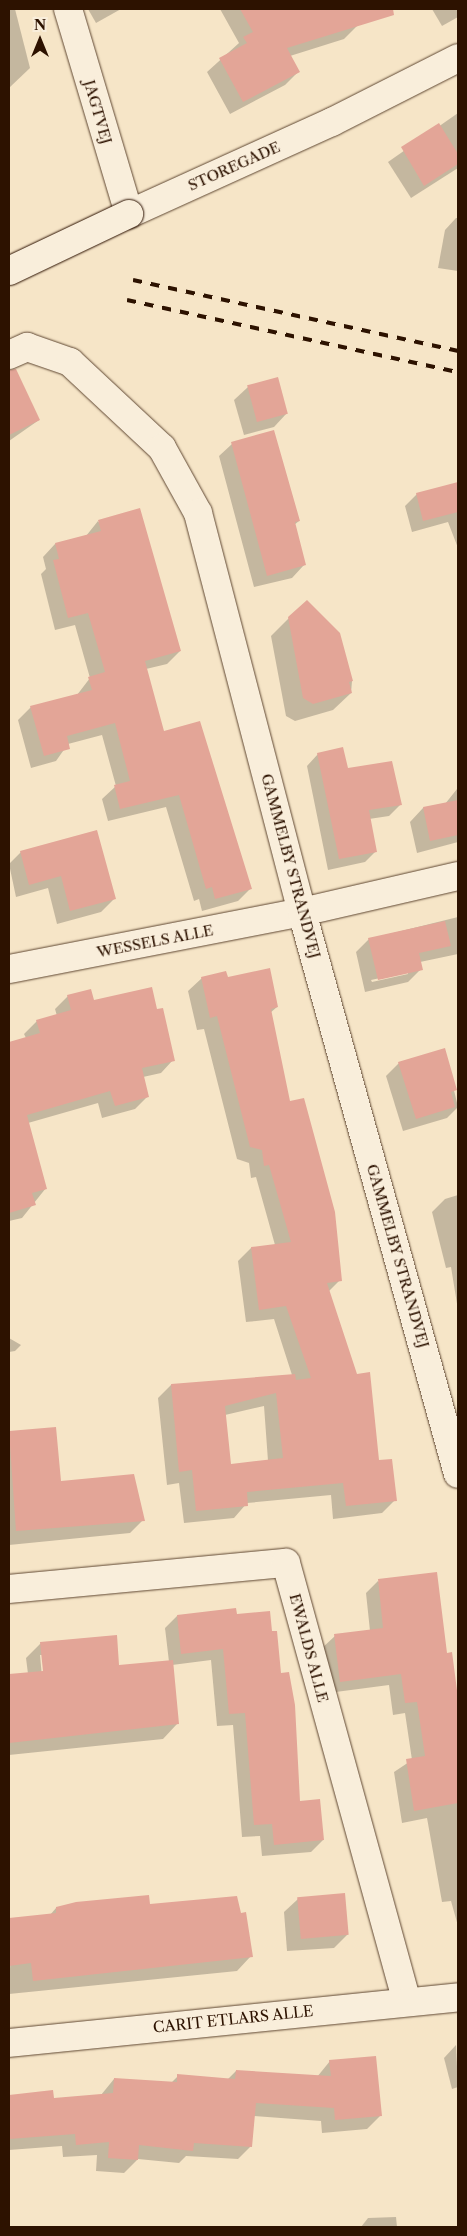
<!DOCTYPE html>
<html>
<head>
<meta charset="utf-8">
<style>
  body { margin:0 }
  #map { position:relative; width:467px; height:2236px; overflow:hidden; background:#f6e5c7; font-family:"Libre Caslon Text",serif }
  div>[style] { position:absolute }
  .shadow>* { inset:0; background:#0003 }
  .building>* { inset:0; background:#e3a597; transform-origin:0 0 }
  .roads { filter:drop-shadow(0 0 1px #5f4732) drop-shadow(0 0 1px #5f4732) }
  .street>* { height:28px; margin:-14px; padding:0 14px; transform-origin:14px; border-radius:14px; background:#f9eedb }
  .secondary>* { height:28px; margin:-14px; padding:0 14px; transform-origin:14px; border-radius:14px; background:#f9eedb }
  .rail>* { height:4px; margin-top:-2px; transform-origin:0; background:repeating-linear-gradient(90deg,#2d1200 0 9px,transparent 0 18px) }
  .bridges { filter:drop-shadow(0 0 1px #2d1200) drop-shadow(0 0 1px #2d1200) }
  .secondary-bridge>* { height:28px; margin:-14px; padding:0 14px; transform-origin:14px; border-radius:14px; background:#f9eedb }
  span { translate:-50% -50%; white-space:nowrap; text-align:center; line-height:1.15; -webkit-text-stroke:4px #f9eedb; paint-order:stroke }
  .street-label { font-size:15px; color:#2d1200 }
  .frame { position:absolute; inset:0; border:10px solid #2d1200; pointer-events:none }
  .north { position:absolute; left:15px; top:15px; width:50px; height:50px; -webkit-text-stroke:4px #f9eedb; paint-order:stroke; rotate:0deg; font-size:14px; font-weight:700; line-height:20px; text-align:center; color:#2d1200 }
  .north::after { content:''; display:block; margin:auto; width:18px; height:22px; background:#2d1200; clip-path:polygon(50% 0,100% 100%,50% 72%,0 100%) }
</style>
</head>
<body>
<div id="map">
  <div class="shadow">
    <div style="clip-path:polygon(9px 9px,15px 9px,30px 68px,9px 88px)"></div>
    <div style="clip-path:polygon(88px 9px,121px 9px,96px 23px)"></div>
    <div style="clip-path:polygon(220px 9px,371px 9px,371px 12px,344px 39px,290px 56px,298px 72px,285px 85px,230px 114px,207px 72px,239px 43px)"></div>
    <div style="clip-path:polygon(432px 9px,458px 9px,458px 17px,442px 26px)"></div>
    <div style="clip-path:polygon(458px 113px,458px 168px,411px 198px,388px 162px)"></div>
    <div style="clip-path:polygon(456px 218px,458px 218px,458px 271px,438px 268px,445px 230px)"></div>
    <div style="clip-path:polygon(13px 385px,39px 420px,9px 441px,9px 387px)"></div>
    <div style="clip-path:polygon(248px 387px,287px 413px,274px 427px,244px 435px,234px 400px)"></div>
    <div style="clip-path:polygon(232px 444px,299px 521px,294px 525px,304px 565px,292px 578px,254px 587px,219px 456px)"></div>
    <div style="clip-path:polygon(458px 483px,458px 548px,448px 522px,412px 532px,405px 506px,417px 494px)"></div>
    <div style="clip-path:polygon(98px 521px,180px 651px,167px 664px,146px 669px,163px 733px,251px 888px,238px 901px,202px 911px,199px 899px,194px 901px,166px 807px,108px 821px,102px 799px,116px 786px,102px 735px,68px 744px,56px 761px,31px 768px,18px 720px,31px 707px,77px 695px,90px 678px,75px 625px,55px 630px,41px 574px,46px 569px,43px 557px,55px 544px,86px 536px)"></div>
    <div style="clip-path:polygon(289px 618px,352px 681px,351px 693px,333px 710px,295px 721px,286px 716px,271px 636px)"></div>
    <div style="clip-path:polygon(318px 754px,401px 804px,389px 816px,369px 819px,376px 851px,365px 862px,328px 870px,307px 766px)"></div>
    <div style="clip-path:polygon(457px 789px,458px 842px,417px 853px,410px 822px,423px 808px,445px 804px)"></div>
    <div style="clip-path:polygon(21px 852px,114px 899px,101px 912px,57px 924px,48px 888px,16px 897px,9px 864px)"></div>
    <div style="clip-path:polygon(evenodd,458px 917px,458px 954px,420px 962px,421px 969px,408px 982px,365px 992px,356px 952px,369px 939px,458px 917px,408px 972px,408px 974px,372px 982px,371px 980px,408px 972px)"></div>
    <div style="clip-path:polygon(evenodd,202px 978px,227px 979px,277px 1007px,270px 1013px,289px 1103px,340px 1280px,328px 1292px,378px 1461px,395px 1500px,382px 1513px,333px 1519px,331px 1495px,247px 1503px,234px 1518px,184px 1523px,179px 1483px,167px 1485px,158px 1398px,171px 1385px,292px 1375px,274px 1319px,246px 1322px,238px 1261px,251px 1248px,275px 1245px,256px 1177px,251px 1178px,249px 1163px,237px 1159px,204px 1029px,197px 1030px,188px 991px,202px 978px,264px 1406px,268px 1461px,229px 1466px,225px 1415px,264px 1406px)"></div>
    <div style="clip-path:polygon(68px 996px,156px 1011px,173px 1060px,161px 1073px,143px 1077px,148px 1096px,135px 1109px,102px 1118px,98px 1103px,28px 1123px,46px 1188px,22px 1218px,9px 1221px,9px 1078px,14px 1076px,9px 1051px,26px 1038px,24px 1034px,37px 1021px,57px 1016px,55px 1009px)"></div>
    <div style="clip-path:polygon(444px 1049px,458px 1107px,447px 1118px,403px 1131px,386px 1076px,399px 1063px)"></div>
    <div style="clip-path:polygon(458px 1195px,458px 1310px,451px 1267px,446px 1268px,432px 1212px,445px 1199px)"></div>
    <div style="clip-path:polygon(9px 1338px,21px 1345px,15px 1351px,9px 1352px)"></div>
    <div style="clip-path:polygon(55px 1428px,60px 1482px,143px 1520px,130px 1533px,9px 1545px,9px 1433px)"></div>
    <div style="clip-path:polygon(378px 1581px,446px 1654px,451px 1653px,458px 1707px,458px 1926px,451px 1901px,442px 1902px,427px 1818px,402px 1823px,394px 1772px,412px 1760px,405px 1713px,393px 1715px,389px 1685px,328px 1693px,322px 1648px,335px 1636px,370px 1631px,366px 1593px)"></div>
    <div style="clip-path:polygon(evenodd,235px 1615px,280px 1675px,299px 1802px,323px 1840px,311px 1852px,262px 1856px,260px 1836px,242px 1837px,233px 1725px,217px 1726px,211px 1660px,172px 1665px,177px 1724px,163px 1739px,9px 1755px,9px 1675px,28px 1674px,26px 1658px,41px 1643px,118px 1666px,169px 1662px,165px 1628px,177px 1616px,235px 1615px,40px 1655px,43px 1655px,45px 1677px,42px 1677px,40px 1655px)"></div>
    <div style="clip-path:polygon(298px 1899px,348px 1934px,334px 1948px,287px 1951px,284px 1912px)"></div>
    <div style="clip-path:polygon(148px 1905px,251px 1956px,237px 1971px,9px 1994px,12px 1919px,50px 1915px,56px 1908px)"></div>
    <div style="clip-path:polygon(456px 2045px,458px 2087px,452px 2089px,444px 2058px)"></div>
    <div style="clip-path:polygon(330px 2061px,380px 2116px,367px 2129px,322px 2133px,321px 2121px,254px 2116px,251px 2146px,238px 2159px,186px 2156px,179px 2163px,138px 2159px,124px 2173px,96px 2171px,97px 2155px,63px 2157px,62px 2146px,9px 2150px,9px 2096px,52px 2092px,52px 2099px,101px 2095px,114px 2079px,171px 2083px,178px 2076px,227px 2080px,236px 2071px,317px 2077px)"></div>
    <div style="clip-path:polygon(396px 2217px,397px 2227px,361px 2227px,368px 2218px)"></div>
  </div>
  <div class="building">
    <div style="clip-path:polygon(240px 9px,393px 9px,394px 15px,287px 48px,300px 72px,243px 102px,219px 58px,247px 43px,243px 37px,253px 32px)"></div>
    <div style="clip-path:polygon(439px 123px,458px 154px,458px 164px,424px 186px,401px 147px)"></div>
    <div style="clip-path:polygon(16px 369px,40px 420px,9px 435px,9px 370px)"></div>
    <div style="left:278px;top:377px;width:38px;height:32px;rotate:75deg"></div>
    <div style="clip-path:polygon(274px 430px,300px 521px,295px 522px,306px 565px,267px 576px,231px 442px)"></div>
    <div style="clip-path:polygon(458px 482px,458px 512px,423px 521px,416px 493px)"></div>
    <div style="clip-path:polygon(140px 508px,181px 651px,145px 661px,164px 731px,200px 721px,252px 889px,215px 899px,212px 887px,206px 889px,179px 795px,120px 809px,114px 785px,130px 781px,115px 723px,67px 736px,70px 749px,44px 756px,30px 706px,92px 690px,88px 677px,105px 672px,88px 613px,68px 618px,53px 560px,59px 559px,55px 543px,101px 531px,98px 520px)"></div>
    <div style="clip-path:polygon(307px 600px,340px 633px,353px 681px,349px 682px,352px 693px,313px 704px,303px 698px,288px 617px)"></div>
    <div style="clip-path:polygon(343px 747px,348px 768px,392px 761px,402px 805px,369px 810px,377px 852px,339px 859px,317px 753px)"></div>
    <div style="clip-path:polygon(458px 800px,458px 835px,430px 841px,423px 807px)"></div>
    <div style="clip-path:polygon(97px 830px,116px 899px,70px 911px,61px 876px,29px 885px,20px 851px)"></div>
    <div style="clip-path:polygon(445px 921px,451px 946px,419px 953px,423px 970px,378px 980px,368px 938px)"></div>
    <div style="clip-path:polygon(evenodd,270px 968px,278px 1007px,271px 1009px,290px 1101px,304px 1098px,335px 1212px,342px 1281px,327px 1283px,357px 1374px,370px 1372px,379px 1460px,392px 1459px,397px 1501px,346px 1506px,343px 1483px,247px 1492px,248px 1506px,196px 1511px,192px 1470px,179px 1472px,171px 1384px,295px 1374px,296px 1380px,311px 1378px,286px 1306px,259px 1310px,251px 1247px,291px 1242px,269px 1165px,264px 1166px,262px 1150px,250px 1147px,217px 1016px,210px 1018px,201px 977px,226px 971px,228px 977px,270px 968px,276px 1393px,283px 1458px,231px 1464px,225px 1406px,276px 1393px)"></div>
    <div style="clip-path:polygon(152px 987px,157px 1009px,163px 1008px,175px 1061px,142px 1068px,149px 1097px,115px 1106px,110px 1091px,27px 1115px,47px 1189px,32px 1193px,36px 1205px,9px 1213px,9px 1042px,40px 1033px,36px 1020px,71px 1010px,67px 995px,91px 989px,94px 1000px)"></div>
    <div style="clip-path:polygon(445px 1048px,457px 1090px,451px 1092px,455px 1107px,416px 1119px,398px 1062px)"></div>
    <div style="clip-path:polygon(56px 1427px,61px 1481px,134px 1474px,145px 1521px,16px 1531px,9px 1431px)"></div>
    <div style="clip-path:polygon(437px 1572px,447px 1653px,452px 1652px,458px 1698px,458px 1803px,414px 1811px,406px 1759px,425px 1756px,417px 1702px,405px 1703px,401px 1674px,340px 1682px,334px 1634px,383px 1628px,378px 1579px)"></div>
    <div style="clip-path:polygon(236px 1608px,237px 1614px,270px 1611px,272px 1631px,277px 1631px,281px 1673px,289px 1672px,295px 1705px,300px 1801px,320px 1799px,324px 1840px,274px 1845px,272px 1824px,254px 1825px,245px 1713px,229px 1714px,223px 1649px,181px 1654px,177px 1615px)"></div>
    <div style="clip-path:polygon(117px 1635px,119px 1665px,173px 1660px,179px 1724px,9px 1743px,9px 1674px,43px 1671px,40px 1642px)"></div>
    <div style="left:345px;top:1893px;width:42px;height:48px;rotate:85deg"></div>
    <div style="clip-path:polygon(149px 1895px,150px 1904px,237px 1896px,241px 1913px,246px 1912px,253px 1957px,33px 1981px,31px 1963px,9px 1966px,9px 1918px,56px 1913px,56px 1907px,76px 1902px)"></div>
    <div style="clip-path:polygon(376px 2056px,382px 2116px,335px 2120px,334px 2108px,256px 2103px,252px 2147px,194px 2143px,193px 2151px,139px 2145px,138px 2160px,108px 2158px,109px 2142px,76px 2145px,75px 2134px,9px 2139px,9px 2095px,53px 2090px,54px 2098px,113px 2093px,114px 2078px,177px 2082px,177px 2074px,235px 2079px,236px 2070px,331px 2076px,329px 2060px)"></div>
  </div>
  <div class="roads">
    <div class="street">
      <div style="left:9px;top:355px;width:20px;rotate:-24deg"></div>
      <div style="left:27px;top:347px;width:46px;rotate:19.2deg"></div>
      <div style="left:70px;top:362px;width:126px;rotate:43.1deg"></div>
      <div style="left:162px;top:448px;width:74px;rotate:61deg"></div>
      <div style="left:198px;top:513px;width:412px;rotate:75.4deg"></div>
      <div style="left:302px;top:912px;width:583px;rotate:74.49deg"></div>
      <div style="left:9px;top:969px;width:298px;rotate:-11deg"></div>
      <div style="left:302px;top:912px;width:160px;rotate:-13deg"></div>
      <div style="left:9px;top:1589px;width:278px;rotate:-5.4deg"></div>
      <div style="left:286px;top:1563px;width:454px;rotate:74.6deg"></div>
      <div style="left:9px;top:2043px;width:451px;rotate:-5.8deg"></div>
    </div>
    <div class="secondary">
      <div style="left:68px;top:9px;width:214px;rotate:73.4deg"></div>
      <div style="left:129px;top:214px;width:223px;rotate:-24.4deg"></div>
      <div style="left:332px;top:122px;width:141px;rotate:-26.9deg"></div>
    </div>
  </div>
  <div class="rail">
    <div style="left:133px;top:280px;width:333px;rotate:12.3deg"></div>
    <div style="left:127px;top:300px;width:339px;rotate:12.3deg"></div>
  </div>
  <div class="bridges">
    <div class="secondary-bridge">
      <div style="left:9px;top:271px;width:133px;rotate:-25.4deg"></div>
    </div>
  </div>
  <div class="street-label">
    <span style="left:98px;top:112px;rotate:74deg">JAGTVEJ</span>
    <span style="left:234px;top:166px;rotate:-24deg">STOREGADE</span>
    <span style="left:291px;top:866px;rotate:75deg">GAMMELBY STRANDVEJ</span>
    <span style="left:155px;top:941px;rotate:-11deg">WESSELS ALLE</span>
    <span style="left:398px;top:1256px;rotate:74deg">GAMMELBY STRANDVEJ</span>
    <span style="left:309px;top:1648px;rotate:75deg">EWALDS ALLE</span>
    <span style="left:233px;top:2019px;rotate:-6deg">CARIT ETLARS ALLE</span>
  </div>
  <div class="frame"></div>
  <div class="north">N</div>
</div>
</body>
</html>
